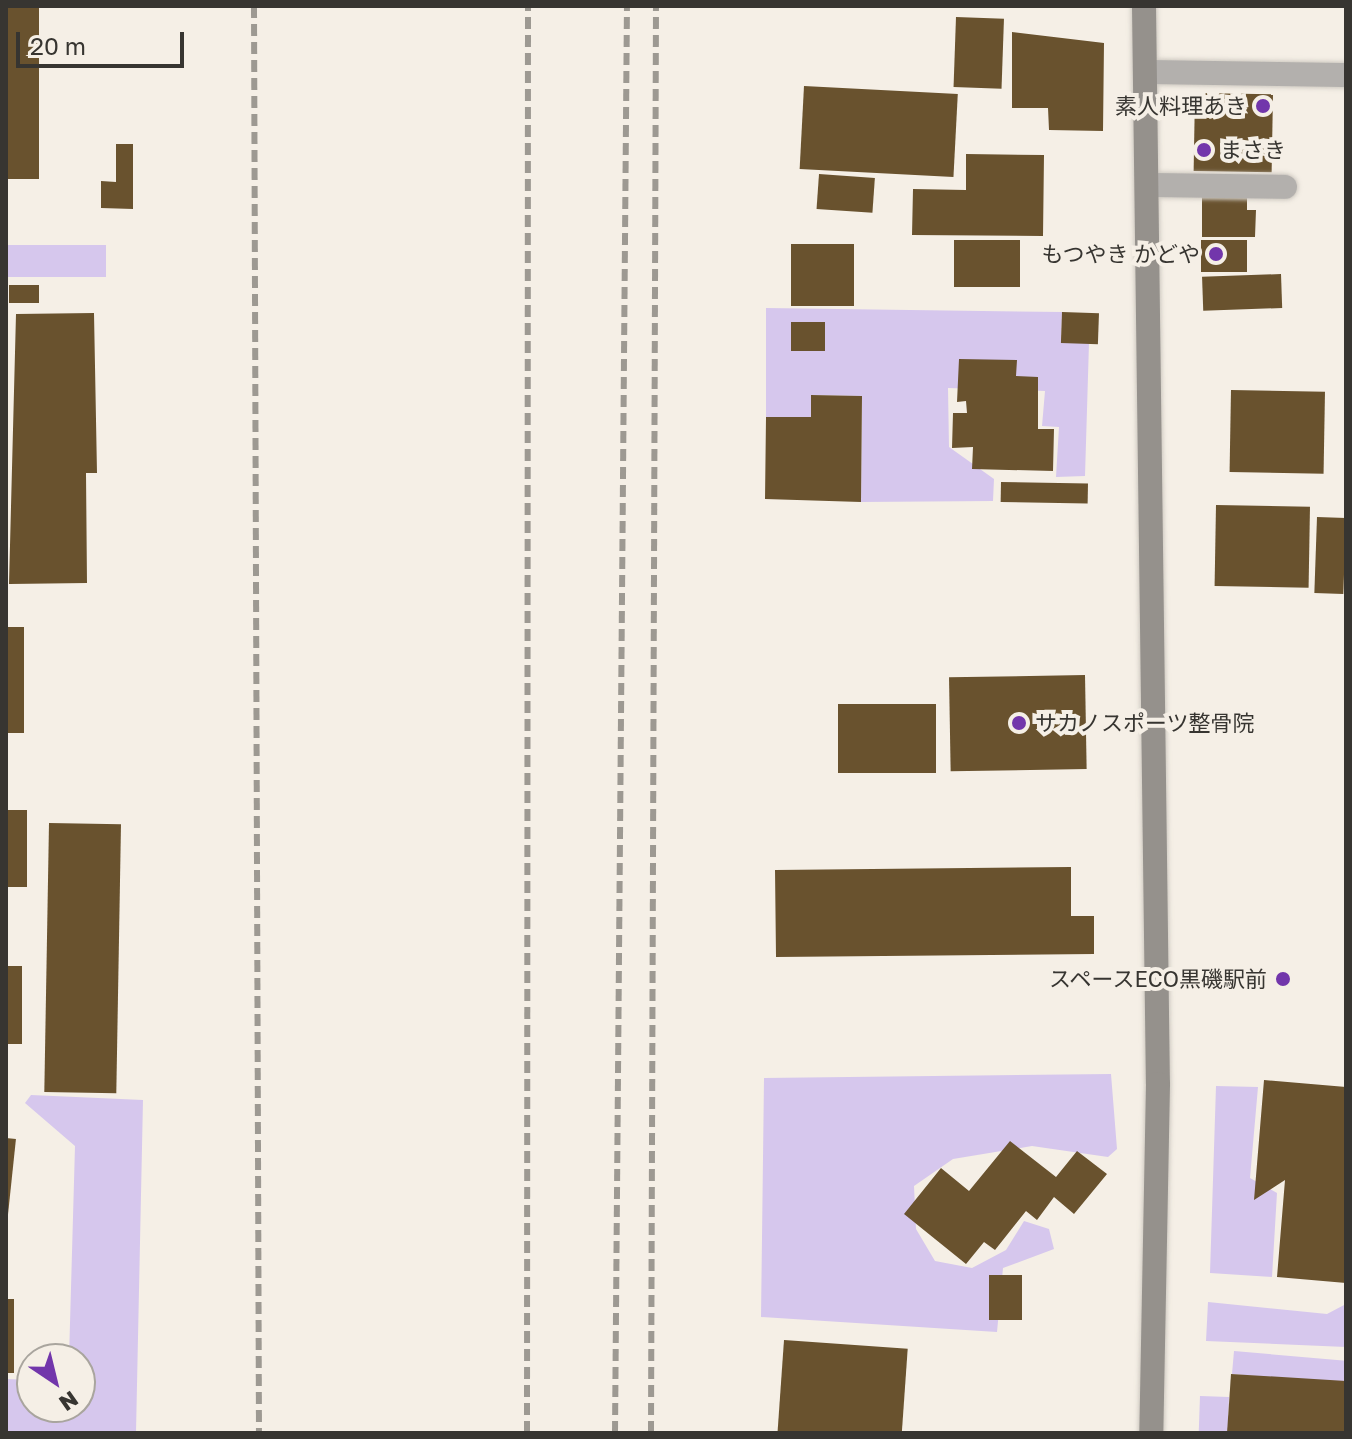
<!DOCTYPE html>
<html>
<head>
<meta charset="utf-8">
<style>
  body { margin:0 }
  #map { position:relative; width:1352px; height:1439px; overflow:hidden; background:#f5efe6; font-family:"Golos Text","Noto Sans JP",sans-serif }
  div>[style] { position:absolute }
  .green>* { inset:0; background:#d6c7ed; transform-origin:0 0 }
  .building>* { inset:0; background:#69522e; transform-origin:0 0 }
  .roads { filter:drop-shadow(0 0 2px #cfcac2) drop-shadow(0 0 2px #cfcac2) }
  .lane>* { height:24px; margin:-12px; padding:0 12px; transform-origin:12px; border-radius:12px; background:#b3b0ad }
  .street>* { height:24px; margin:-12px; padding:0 12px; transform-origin:12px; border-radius:12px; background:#b3b0ad }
  .secondary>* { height:24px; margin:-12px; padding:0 12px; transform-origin:12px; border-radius:12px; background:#95918c }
  .rail>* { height:6px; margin-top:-3px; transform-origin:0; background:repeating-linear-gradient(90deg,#9d9992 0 12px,transparent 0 18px) }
  .dots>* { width:22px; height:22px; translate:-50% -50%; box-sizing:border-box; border:4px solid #f5efe6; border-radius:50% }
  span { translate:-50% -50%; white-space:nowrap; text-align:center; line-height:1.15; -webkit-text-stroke:8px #f5efe6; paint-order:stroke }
  .poi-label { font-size:22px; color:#373531 }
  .right { translate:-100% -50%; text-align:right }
  .left { translate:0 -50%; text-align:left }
  .frame { position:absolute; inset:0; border:8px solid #373531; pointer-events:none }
  .north { position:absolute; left:16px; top:1343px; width:80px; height:80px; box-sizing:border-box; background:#f5efe6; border:2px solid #a9a59e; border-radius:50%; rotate:145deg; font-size:22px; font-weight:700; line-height:32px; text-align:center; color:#373531 }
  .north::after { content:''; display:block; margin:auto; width:28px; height:36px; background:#7236ab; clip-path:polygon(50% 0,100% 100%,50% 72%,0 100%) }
  .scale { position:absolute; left:16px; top:32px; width:168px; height:36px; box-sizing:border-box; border:4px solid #373531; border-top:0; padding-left:10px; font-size:24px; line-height:28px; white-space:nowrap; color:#373531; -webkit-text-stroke:6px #f5efe6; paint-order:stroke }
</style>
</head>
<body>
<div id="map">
  <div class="green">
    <div style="left:106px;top:245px;width:32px;height:100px;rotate:90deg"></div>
    <div style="clip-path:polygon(766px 308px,1062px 312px,1061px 343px,1089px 343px,1085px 476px,1056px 477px,1059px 427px,1042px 426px,1045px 391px,948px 388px,949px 447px,994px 479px,993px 501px,861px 502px,862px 396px,812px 395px,811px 417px,766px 417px)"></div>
    <div style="clip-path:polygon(1111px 1074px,1117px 1149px,1108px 1157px,1032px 1146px,953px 1159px,914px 1186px,916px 1229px,935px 1261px,972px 1268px,1006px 1250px,1024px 1221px,1049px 1229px,1054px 1249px,1003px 1268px,997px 1332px,761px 1317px,764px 1078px)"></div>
    <div style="clip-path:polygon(1216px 1086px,1258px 1087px,1250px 1178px,1277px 1193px,1272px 1277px,1210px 1273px)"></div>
    <div style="clip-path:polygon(31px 1095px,143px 1100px,136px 1433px,6px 1433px,6px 1379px,32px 1380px,32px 1407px,80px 1407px,80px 1359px,69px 1359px,75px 1146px,25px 1103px)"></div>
    <div style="clip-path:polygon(1208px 1302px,1327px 1314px,1346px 1304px,1346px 1347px,1206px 1341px)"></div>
    <div style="left:1234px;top:1351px;width:112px;height:23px;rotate:5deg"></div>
    <div style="left:1200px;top:1396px;width:29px;height:37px;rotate:2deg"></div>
  </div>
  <div class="building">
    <div style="left:6px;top:6px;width:33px;height:173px"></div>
    <div style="left:956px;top:17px;width:48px;height:70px;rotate:2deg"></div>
    <div style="clip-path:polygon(1012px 32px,1104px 43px,1103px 131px,1049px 130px,1048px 108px,1012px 108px)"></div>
    <div style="left:804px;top:86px;width:154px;height:83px;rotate:3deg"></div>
    <div style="left:1195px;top:93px;width:78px;height:78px;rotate:1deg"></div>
    <div style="clip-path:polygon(116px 144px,133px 144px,133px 209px,101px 208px,101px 181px,116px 182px)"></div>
    <div style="clip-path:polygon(966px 154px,1044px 155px,1043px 236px,912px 235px,913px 189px,966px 190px)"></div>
    <div style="left:819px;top:174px;width:56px;height:35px;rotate:4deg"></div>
    <div style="clip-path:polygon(1202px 196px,1247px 197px,1247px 210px,1256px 210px,1255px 237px,1202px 237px)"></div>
    <div style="left:954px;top:240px;width:66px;height:47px"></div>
    <div style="left:1201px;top:240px;width:46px;height:32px"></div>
    <div style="left:791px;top:244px;width:63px;height:62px"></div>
    <div style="left:1281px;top:274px;width:34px;height:79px;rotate:88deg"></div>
    <div style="left:39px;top:285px;width:18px;height:30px;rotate:90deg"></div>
    <div style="left:1062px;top:312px;width:37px;height:31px;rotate:2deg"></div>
    <div style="clip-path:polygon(94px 313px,97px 473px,86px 473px,87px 583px,9px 584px,16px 314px)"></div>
    <div style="left:791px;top:322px;width:34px;height:29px"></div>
    <div style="clip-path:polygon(959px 359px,1017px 360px,1016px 376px,1038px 377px,1038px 429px,1054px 429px,1053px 471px,972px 469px,973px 447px,952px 448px,953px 413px,967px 413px,966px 401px,957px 402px)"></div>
    <div style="left:1231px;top:390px;width:94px;height:82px;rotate:1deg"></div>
    <div style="clip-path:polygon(811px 395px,862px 396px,861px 502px,765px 499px,766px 417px,811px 417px)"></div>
    <div style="left:1001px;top:482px;width:87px;height:20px;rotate:1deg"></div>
    <div style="left:1216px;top:505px;width:94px;height:81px;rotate:1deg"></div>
    <div style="left:1317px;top:517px;width:29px;height:76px;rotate:2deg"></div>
    <div style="left:6px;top:627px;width:18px;height:106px"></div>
    <div style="left:1085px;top:675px;width:94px;height:136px;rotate:89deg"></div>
    <div style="left:936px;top:704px;width:69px;height:98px;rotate:90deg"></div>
    <div style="left:6px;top:810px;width:21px;height:77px"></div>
    <div style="left:49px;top:823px;width:72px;height:269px;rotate:1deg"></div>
    <div style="clip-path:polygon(1071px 867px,1071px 916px,1094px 916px,1094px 954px,776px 957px,775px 870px)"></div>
    <div style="left:6px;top:966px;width:16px;height:78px"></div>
    <div style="clip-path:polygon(1264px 1080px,1346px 1087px,1346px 1283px,1277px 1277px,1285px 1180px,1254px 1200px)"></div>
    <div style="left:6px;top:1138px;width:10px;height:79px;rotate:6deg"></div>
    <div style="clip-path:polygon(1010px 1141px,1056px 1177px,1077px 1151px,1107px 1174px,1074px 1214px,1054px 1197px,1037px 1220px,1026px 1211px,995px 1250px,984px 1242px,966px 1264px,904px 1214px,941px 1168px,969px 1191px)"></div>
    <div style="left:989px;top:1275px;width:33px;height:45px"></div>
    <div style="left:6px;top:1299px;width:8px;height:74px"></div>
    <div style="left:784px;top:1340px;width:124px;height:93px;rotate:4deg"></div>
    <div style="clip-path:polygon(1231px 1374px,1346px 1381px,1346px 1433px,1227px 1433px)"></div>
  </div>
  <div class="roads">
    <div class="lane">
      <div style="left:1147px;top:185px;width:138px;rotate:0.8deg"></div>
    </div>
    <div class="street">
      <div style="left:1146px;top:72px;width:200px;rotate:0.9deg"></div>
    </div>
    <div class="secondary">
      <div style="left:1144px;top:6px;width:1078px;rotate:89.26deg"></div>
      <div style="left:1158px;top:1084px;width:349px;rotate:91.1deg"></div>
    </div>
  </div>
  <div class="rail">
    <div style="left:254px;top:6px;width:1427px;rotate:89.8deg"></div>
    <div style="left:527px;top:1433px;width:1427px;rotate:-89.96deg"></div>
    <div style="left:615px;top:1433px;width:1427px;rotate:-89.52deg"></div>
    <div style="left:651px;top:1433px;width:1427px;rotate:-89.8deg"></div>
  </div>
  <div class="dots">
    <div style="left:1263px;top:106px;background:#7236ab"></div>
    <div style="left:1204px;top:150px;background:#7236ab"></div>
    <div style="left:1216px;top:254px;background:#7236ab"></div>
    <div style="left:1019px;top:723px;background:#7236ab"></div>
    <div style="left:1283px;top:979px;background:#7236ab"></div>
  </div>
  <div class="poi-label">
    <span class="right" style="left:1247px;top:106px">素人料理あき</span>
    <span class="left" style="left:1220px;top:150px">まさき</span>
    <span class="right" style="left:1200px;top:254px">もつやき かどや</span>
    <span class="left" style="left:1035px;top:723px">サカノスポーツ整骨院</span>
    <span class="right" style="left:1267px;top:979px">スペースECO黒磯駅前</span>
  </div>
  <div class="frame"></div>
  <div class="north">N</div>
  <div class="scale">20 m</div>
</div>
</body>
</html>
